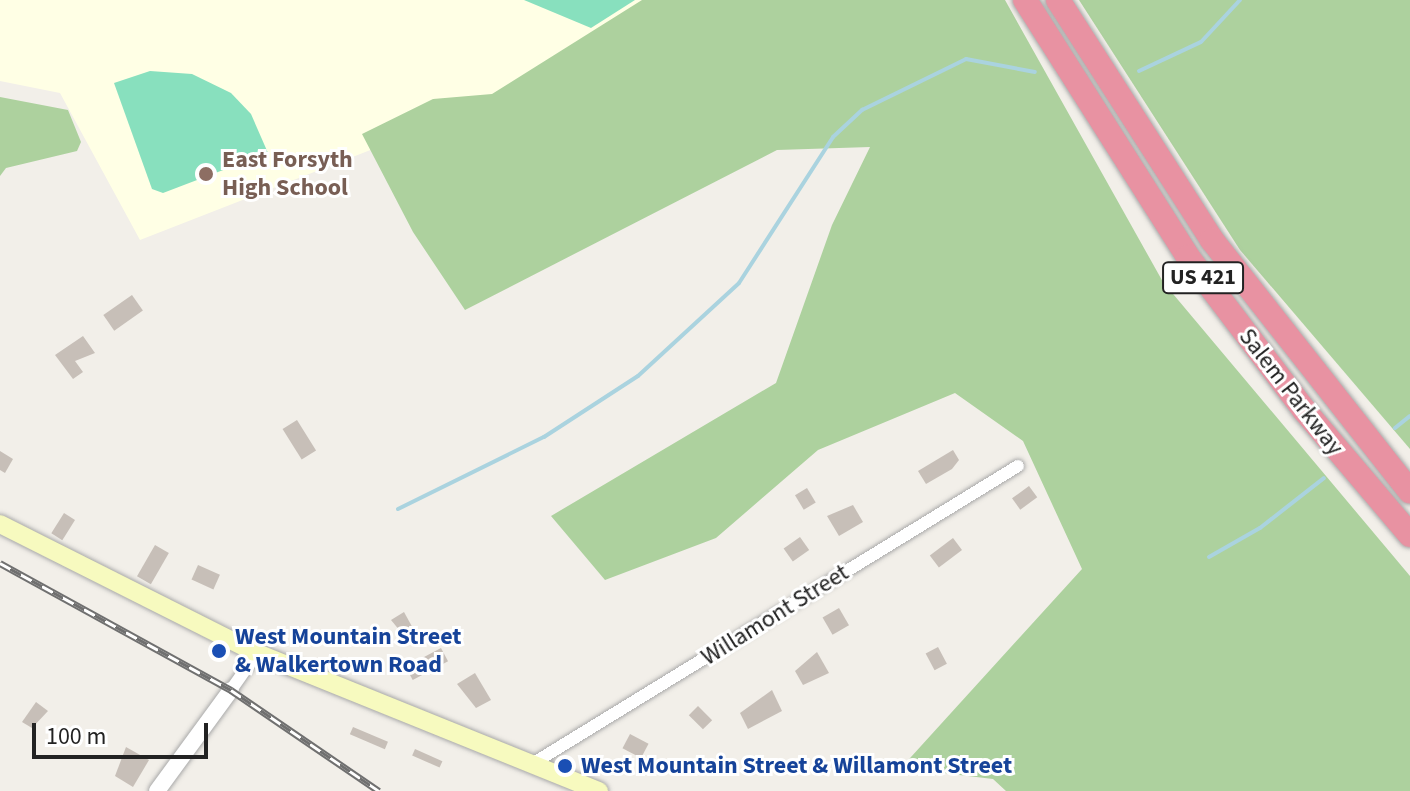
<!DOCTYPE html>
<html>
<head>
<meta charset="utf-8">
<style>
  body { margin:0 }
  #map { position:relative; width:1410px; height:791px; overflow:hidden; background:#f2efe9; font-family:"Source Sans 3",sans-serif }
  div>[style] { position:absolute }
  .education>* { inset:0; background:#ffffe5 }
  .forest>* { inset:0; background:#add19e }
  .pitch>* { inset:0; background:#88e0be }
  .stream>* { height:4px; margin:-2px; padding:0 2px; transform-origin:2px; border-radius:2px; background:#aad3df }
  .building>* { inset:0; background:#c7bfb8; transform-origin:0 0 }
  .roads { filter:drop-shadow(0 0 2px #a9a9a9) drop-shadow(0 0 2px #a9a9a9) }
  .minor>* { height:12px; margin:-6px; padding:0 6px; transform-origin:6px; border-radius:6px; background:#fff }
  .tertiary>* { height:16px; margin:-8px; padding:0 8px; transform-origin:8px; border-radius:8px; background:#fff }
  .secondary>* { height:18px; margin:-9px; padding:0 9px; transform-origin:9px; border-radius:9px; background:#f7fabf }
  .motorway>* { height:24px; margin:-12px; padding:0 12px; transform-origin:12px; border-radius:12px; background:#e892a2 }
  .rail>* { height:7px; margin-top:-3.5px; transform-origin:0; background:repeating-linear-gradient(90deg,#fff 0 12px,#707070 0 24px); box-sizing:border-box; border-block:2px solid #707070 }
  .dots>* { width:22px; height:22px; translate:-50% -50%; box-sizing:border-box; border:4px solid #fff; border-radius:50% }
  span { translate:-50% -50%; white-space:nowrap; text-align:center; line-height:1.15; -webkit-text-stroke:6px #fff; paint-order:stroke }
  .shield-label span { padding:2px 6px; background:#fff; border:2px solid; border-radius:6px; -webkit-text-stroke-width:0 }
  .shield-label { font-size:22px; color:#222; font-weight:700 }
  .education-label { font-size:24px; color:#785e54; font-weight:700 }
  .left { translate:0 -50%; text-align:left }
  .street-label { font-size:24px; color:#222 }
  .transit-label { font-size:24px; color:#164399; font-weight:700 }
  .scale { position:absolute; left:32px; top:723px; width:176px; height:36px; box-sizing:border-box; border:4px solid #222; border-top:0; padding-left:10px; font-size:24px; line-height:28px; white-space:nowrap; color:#222; -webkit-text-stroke:6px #fff; paint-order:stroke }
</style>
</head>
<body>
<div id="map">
  <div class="education">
    <div style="clip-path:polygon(0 0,668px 0,478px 108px,140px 240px,60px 93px,0 81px)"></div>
  </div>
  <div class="forest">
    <div style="clip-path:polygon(642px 0,1005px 0,1163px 282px,1410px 576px,1410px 791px,1006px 791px,993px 779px,901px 768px,1082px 569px,1023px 441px,955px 393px,818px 450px,716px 538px,605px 580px,551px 516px,776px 383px,832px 225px,870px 147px,777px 150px,465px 310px,413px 232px,362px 134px,433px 99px,492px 94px)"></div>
    <div style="clip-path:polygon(1079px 0,1410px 0,1410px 449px,1240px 250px)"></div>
    <div style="clip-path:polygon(0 97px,68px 110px,81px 142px,77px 151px,6px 168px,0 176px)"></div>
  </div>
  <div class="pitch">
    <div style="clip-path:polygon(524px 0,635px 0,591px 28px)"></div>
    <div style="clip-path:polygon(150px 71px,192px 74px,231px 93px,251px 114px,268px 153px,163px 193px,152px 189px,114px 83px)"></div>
  </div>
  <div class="stream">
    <div style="left:1139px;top:71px;width:68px;rotate:-25.1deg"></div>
    <div style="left:1201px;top:42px;width:57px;rotate:-47.1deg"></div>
    <div style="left:1395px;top:428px;width:19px;rotate:-39deg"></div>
    <div style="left:398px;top:509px;width:163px;rotate:-26.3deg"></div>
    <div style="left:544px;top:437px;width:112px;rotate:-33deg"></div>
    <div style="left:638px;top:376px;width:137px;rotate:-42.6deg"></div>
    <div style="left:739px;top:283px;width:174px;rotate:-57.2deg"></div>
    <div style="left:833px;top:137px;width:40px;rotate:-43deg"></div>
    <div style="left:862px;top:110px;width:116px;rotate:-26.1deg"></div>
    <div style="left:966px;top:59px;width:70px;rotate:10.7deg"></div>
    <div style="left:1209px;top:557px;width:59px;rotate:-29.6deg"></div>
    <div style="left:1260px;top:528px;width:81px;rotate:-38deg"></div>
  </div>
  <div class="building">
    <div style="left:132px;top:295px;width:19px;height:35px;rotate:55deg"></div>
    <div style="clip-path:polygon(83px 336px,95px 353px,75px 361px,83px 372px,73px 379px,55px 355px)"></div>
    <div style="left:297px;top:420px;width:36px;height:17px;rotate:58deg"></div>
    <div style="clip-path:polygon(953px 450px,959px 460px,952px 469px,926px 484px,918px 471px)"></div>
    <div style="clip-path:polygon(0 451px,13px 459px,5px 473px,0 470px)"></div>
    <div style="left:1029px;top:486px;width:14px;height:21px;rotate:54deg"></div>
    <div style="left:807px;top:488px;width:17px;height:14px;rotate:59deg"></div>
    <div style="clip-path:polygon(853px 505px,863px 522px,839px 536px,827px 516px)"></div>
    <div style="left:64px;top:513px;width:13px;height:24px;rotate:32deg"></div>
    <div style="left:800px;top:537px;width:16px;height:20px;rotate:55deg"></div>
    <div style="left:953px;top:538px;width:15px;height:29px;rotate:53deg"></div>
    <div style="left:155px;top:545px;width:16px;height:36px;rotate:30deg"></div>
    <div style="left:198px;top:565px;width:24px;height:16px;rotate:24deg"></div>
    <div style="left:839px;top:608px;width:20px;height:19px;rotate:60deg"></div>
    <div style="clip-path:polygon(404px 612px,415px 632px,405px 637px,391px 620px)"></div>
    <div style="left:938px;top:647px;width:19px;height:14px;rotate:62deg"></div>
    <div style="left:441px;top:648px;width:15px;height:40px;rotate:62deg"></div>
    <div style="clip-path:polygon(817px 652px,829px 673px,803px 685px,795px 671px)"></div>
    <div style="clip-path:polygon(475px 673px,491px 700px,476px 708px,457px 684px)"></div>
    <div style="clip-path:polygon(772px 690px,782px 711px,748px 729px,740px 713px)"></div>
    <div style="clip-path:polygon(36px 702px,48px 711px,32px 728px,22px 722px)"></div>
    <div style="left:698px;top:706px;width:20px;height:13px;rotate:45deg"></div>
    <div style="left:353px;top:727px;width:38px;height:8px;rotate:23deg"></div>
    <div style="left:630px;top:734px;width:21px;height:16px;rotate:28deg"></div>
    <div style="clip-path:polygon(126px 747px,149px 760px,133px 787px,115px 776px)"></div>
    <div style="left:415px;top:749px;width:30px;height:7px;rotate:24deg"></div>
  </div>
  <div class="roads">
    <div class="minor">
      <div style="left:231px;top:690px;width:45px;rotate:-54.9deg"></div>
      <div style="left:532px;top:764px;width:570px;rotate:-31.52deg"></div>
    </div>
    <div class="tertiary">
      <div style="left:157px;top:791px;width:125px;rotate:-53.8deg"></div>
    </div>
    <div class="secondary">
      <div style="left:0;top:524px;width:288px;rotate:26.7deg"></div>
      <div style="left:257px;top:653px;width:369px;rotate:22deg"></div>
    </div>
    <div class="motorway">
      <div style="left:1025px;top:0;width:304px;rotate:57.6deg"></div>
      <div style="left:1188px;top:257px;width:192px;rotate:52.8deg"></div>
      <div style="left:1304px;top:410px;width:164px;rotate:49.7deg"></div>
      <div style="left:1058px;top:0;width:285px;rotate:57.3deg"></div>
      <div style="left:1212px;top:240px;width:320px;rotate:51.8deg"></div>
    </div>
  </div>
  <div class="rail">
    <div style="left:0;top:563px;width:264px;rotate:28.8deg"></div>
    <div style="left:231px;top:690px;width:179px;rotate:34.3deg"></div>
  </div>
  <div class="dots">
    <div style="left:206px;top:174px;background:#8d6e63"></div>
    <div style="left:219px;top:651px;background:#1a4fb4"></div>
    <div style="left:565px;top:766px;background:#1a4fb4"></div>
  </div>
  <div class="shield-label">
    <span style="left:1203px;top:278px">US 421</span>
  </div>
  <div class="education-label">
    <span class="left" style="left:222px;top:174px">East Forsyth<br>High School</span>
  </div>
  <div class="street-label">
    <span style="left:1291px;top:392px;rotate:52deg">Salem Parkway</span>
    <span style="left:775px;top:615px;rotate:-32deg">Willamont Street</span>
  </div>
  <div class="transit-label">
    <span class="left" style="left:235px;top:651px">West Mountain Street<br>&amp; Walkertown Road</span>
    <span class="left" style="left:581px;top:766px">West Mountain Street &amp; Willamont Street</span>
  </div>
  <div class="scale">100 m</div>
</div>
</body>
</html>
